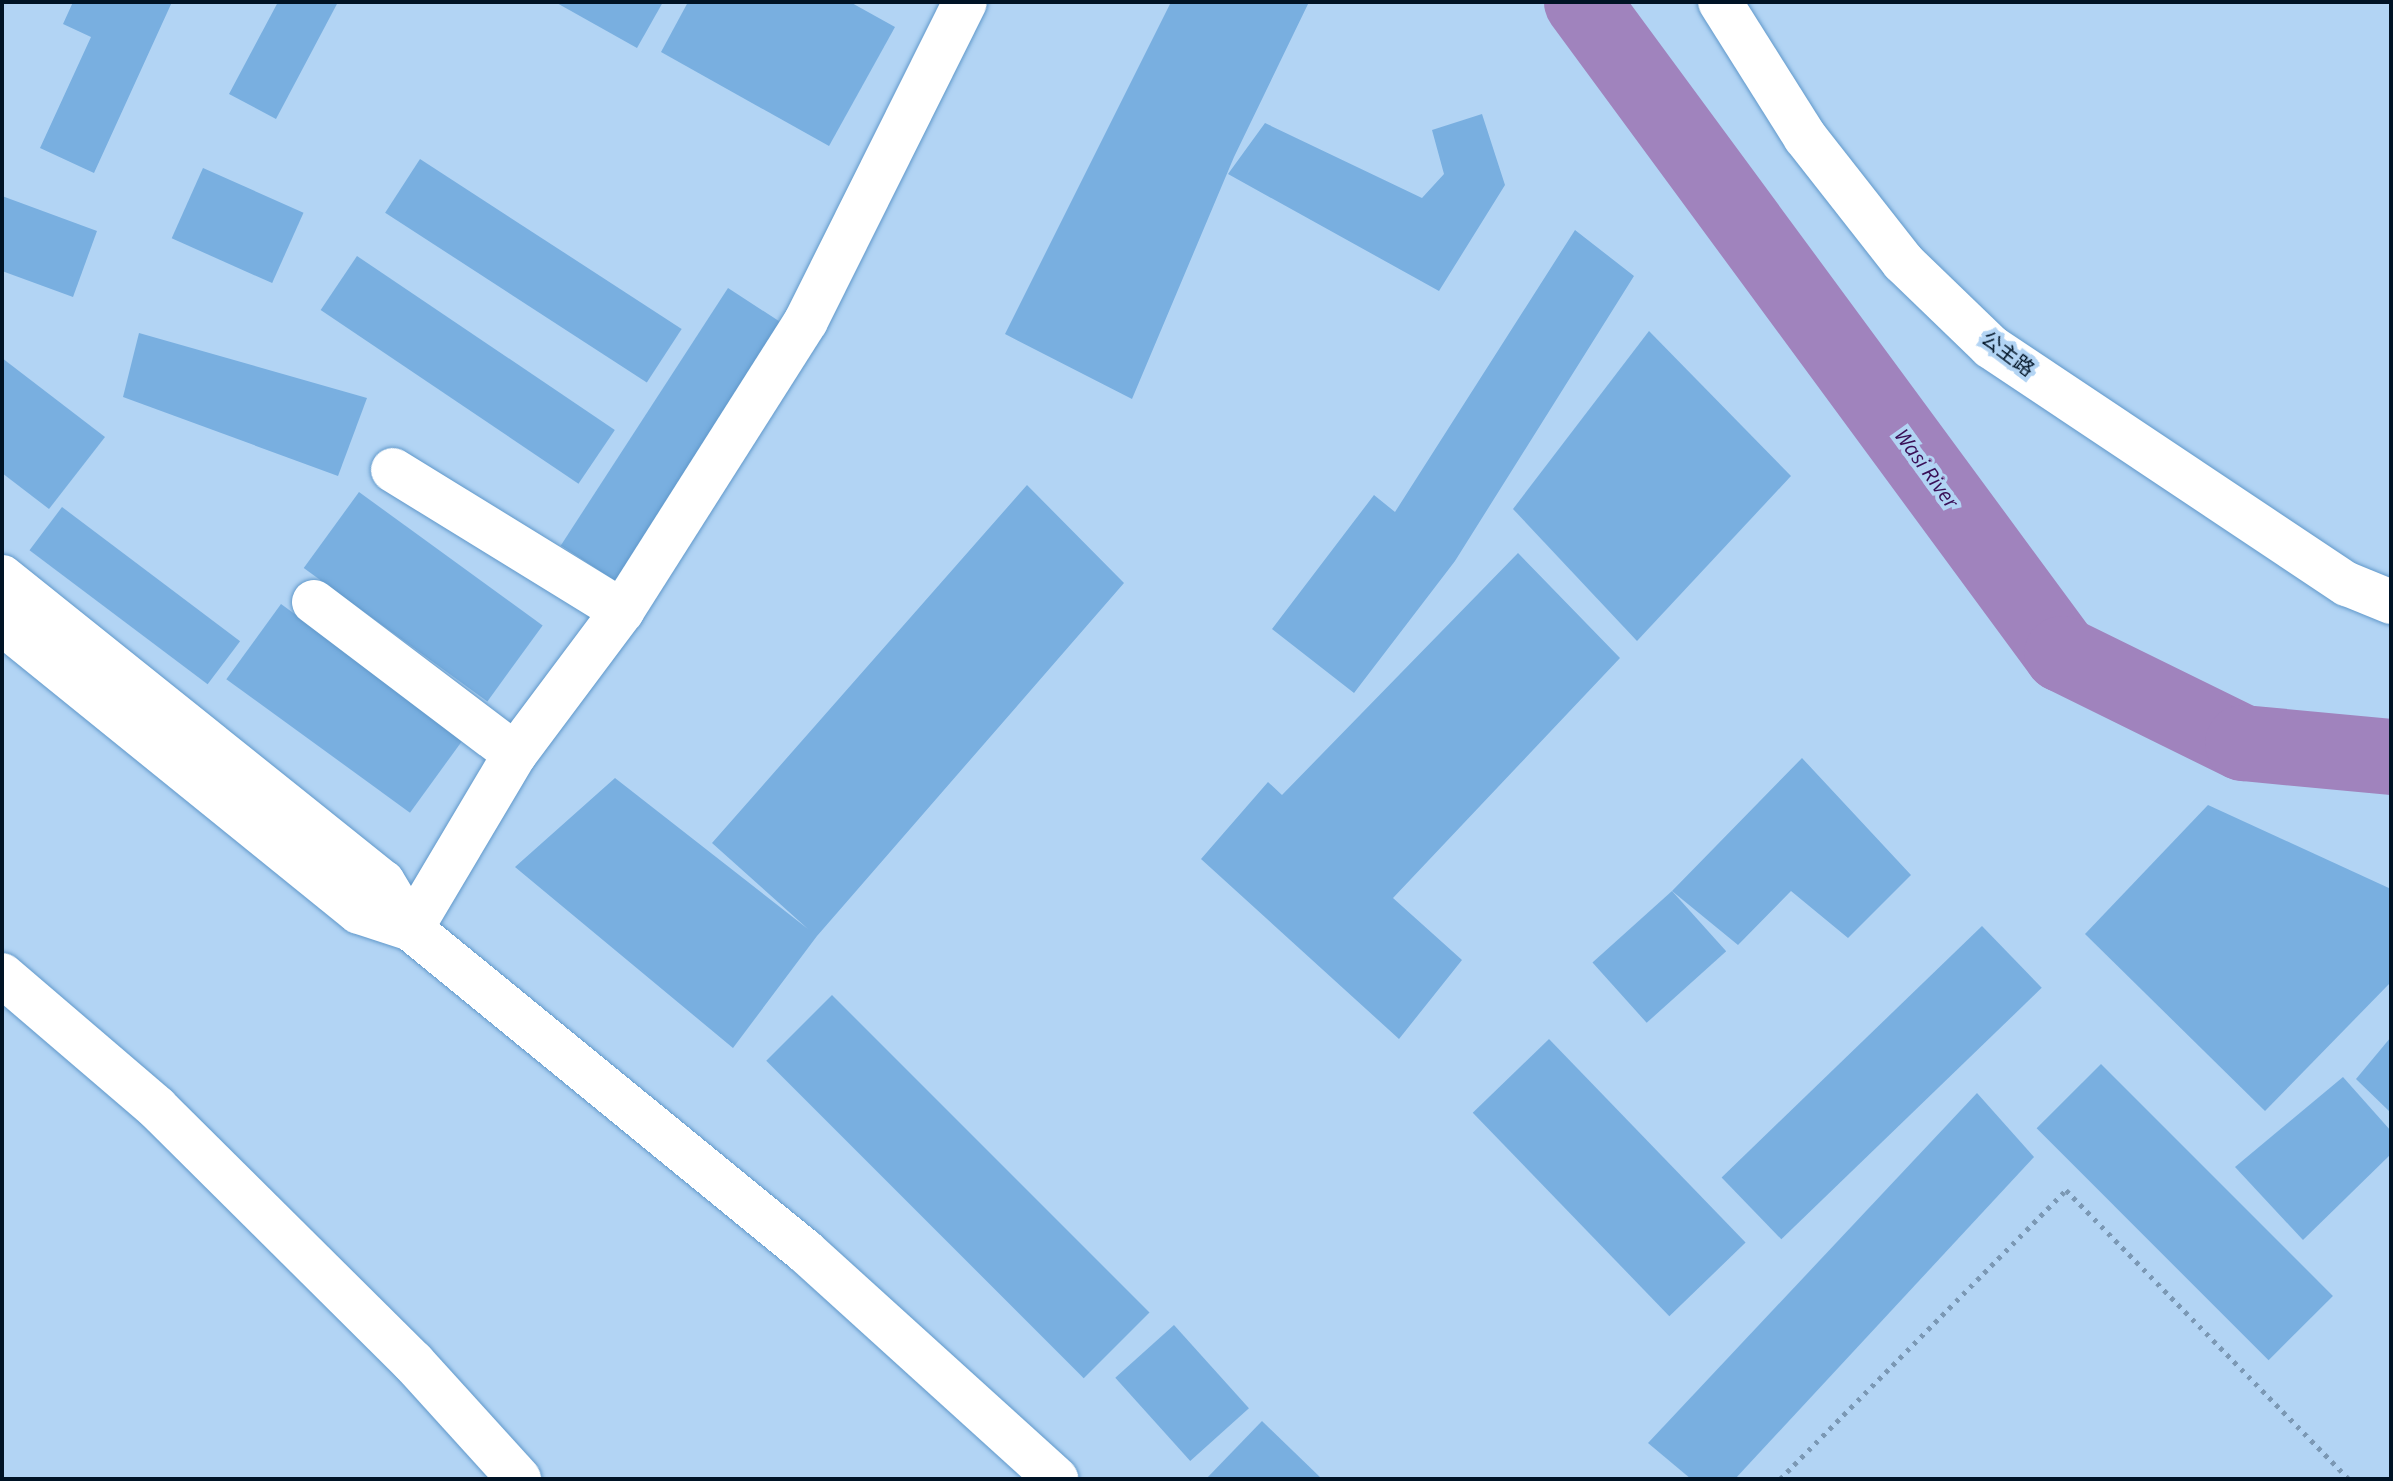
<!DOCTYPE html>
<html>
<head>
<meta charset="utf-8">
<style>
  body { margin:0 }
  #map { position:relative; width:2393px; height:1481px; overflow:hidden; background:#b2d4f4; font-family:"Source Sans 3","Noto Sans SC",sans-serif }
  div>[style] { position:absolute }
  .river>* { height:76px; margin:-38px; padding:0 38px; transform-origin:38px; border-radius:38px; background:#a083bd }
  .building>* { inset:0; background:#79afe0; transform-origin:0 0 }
  .path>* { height:5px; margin-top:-2.5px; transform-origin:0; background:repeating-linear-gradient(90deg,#7b98b4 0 4px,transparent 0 10px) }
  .roads { filter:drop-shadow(0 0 2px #6098ca) drop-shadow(0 0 2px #6098ca) }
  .minor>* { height:44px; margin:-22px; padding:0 22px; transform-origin:22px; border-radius:22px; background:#fff }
  .major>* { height:44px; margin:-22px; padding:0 22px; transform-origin:22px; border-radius:22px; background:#fff }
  span { translate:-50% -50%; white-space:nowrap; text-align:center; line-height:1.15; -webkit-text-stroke:8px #b2d4f4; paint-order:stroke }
  .street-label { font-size:20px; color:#001325 }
  .water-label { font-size:22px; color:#390e56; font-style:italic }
  .frame { position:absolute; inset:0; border:4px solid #001325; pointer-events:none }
</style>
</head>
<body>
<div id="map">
  <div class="river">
    <div style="left:1582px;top:2px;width:810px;rotate:53.64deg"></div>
    <div style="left:2062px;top:654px;width:202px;rotate:26.2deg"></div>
    <div style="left:2243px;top:743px;width:149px;rotate:5.4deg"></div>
  </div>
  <div class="building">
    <div style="clip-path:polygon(73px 2px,172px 2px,94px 173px,40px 148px,91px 37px,63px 24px)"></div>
    <div style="clip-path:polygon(278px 2px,338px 2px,276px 119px,229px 94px)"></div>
    <div style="clip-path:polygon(555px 2px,663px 2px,637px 48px)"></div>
    <div style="clip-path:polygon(688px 2px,850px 2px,895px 27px,829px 146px,661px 52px)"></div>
    <div style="clip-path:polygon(1171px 2px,1309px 2px,1234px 157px,1132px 399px,1005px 334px)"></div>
    <div style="clip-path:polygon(1482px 114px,1505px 185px,1439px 291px,1228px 174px,1265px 123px,1422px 198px,1444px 174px,1432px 130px)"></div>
    <div style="left:420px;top:159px;width:312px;height:64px;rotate:33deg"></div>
    <div style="left:203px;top:168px;width:110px;height:77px;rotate:24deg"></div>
    <div style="clip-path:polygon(2px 196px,97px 231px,73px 297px,2px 271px)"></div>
    <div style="clip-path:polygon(1575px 230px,1634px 276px,1455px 561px,1354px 693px,1272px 629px,1374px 495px,1395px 512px)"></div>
    <div style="left:357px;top:256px;width:311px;height:65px;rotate:34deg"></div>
    <div style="left:728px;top:288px;width:67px;height:307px;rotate:33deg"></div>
    <div style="clip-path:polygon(1649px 331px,1791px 476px,1637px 641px,1513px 509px)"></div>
    <div style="clip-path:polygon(139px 333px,367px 398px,338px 476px,123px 397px)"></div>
    <div style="clip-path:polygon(2px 358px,105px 437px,49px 509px,2px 473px)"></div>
    <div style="clip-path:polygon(1027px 485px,1124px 583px,817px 936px,733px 1048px,515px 867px,615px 778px,808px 929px,712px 843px)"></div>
    <div style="left:359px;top:492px;width:227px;height:94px;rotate:36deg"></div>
    <div style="left:62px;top:507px;width:223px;height:54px;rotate:37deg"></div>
    <div style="clip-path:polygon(1518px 553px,1620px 658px,1393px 898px,1462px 960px,1399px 1039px,1201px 859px,1268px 782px,1282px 795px)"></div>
    <div style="left:281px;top:604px;width:227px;height:93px;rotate:36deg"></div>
    <div style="clip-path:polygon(1802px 758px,1911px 875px,1848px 938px,1791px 891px,1738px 945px,1672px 891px)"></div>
    <div style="clip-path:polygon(2208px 805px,2391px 889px,2391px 982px,2265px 1111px,2085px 934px)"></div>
    <div style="left:1672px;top:891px;width:81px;height:107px;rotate:48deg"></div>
    <div style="left:1982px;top:926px;width:86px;height:362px;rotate:46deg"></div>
    <div style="left:832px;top:995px;width:449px;height:93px;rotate:45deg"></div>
    <div style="clip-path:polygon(2391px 1037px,2391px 1113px,2356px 1079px)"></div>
    <div style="left:1549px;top:1039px;width:283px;height:106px;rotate:46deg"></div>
    <div style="left:2101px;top:1064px;width:328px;height:91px;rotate:45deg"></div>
    <div style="clip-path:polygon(2343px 1077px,2391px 1131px,2391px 1154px,2303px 1240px,2235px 1167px)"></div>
    <div style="clip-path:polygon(1977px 1093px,2034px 1157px,1735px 1479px,1691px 1479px,1648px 1443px)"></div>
    <div style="left:1174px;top:1325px;width:112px;height:79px;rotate:48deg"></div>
    <div style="clip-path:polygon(1262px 1421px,1322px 1479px,1206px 1479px)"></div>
  </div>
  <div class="path">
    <div style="left:1780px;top:1479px;width:407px;rotate:-45.3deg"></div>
    <div style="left:2066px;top:1190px;width:404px;rotate:45.6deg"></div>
  </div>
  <div class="roads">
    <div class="minor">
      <div style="left:393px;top:470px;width:269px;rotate:31.6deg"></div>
      <div style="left:314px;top:602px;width:252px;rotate:37.1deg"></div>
      <div style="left:411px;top:929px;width:204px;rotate:-59.3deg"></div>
      <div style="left:515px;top:754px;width:179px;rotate:-53.2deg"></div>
      <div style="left:622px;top:611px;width:343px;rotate:-57.6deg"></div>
      <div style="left:806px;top:321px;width:356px;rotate:-63.5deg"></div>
      <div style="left:2px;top:975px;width:204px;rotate:40.6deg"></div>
      <div style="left:157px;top:1108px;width:361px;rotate:44.8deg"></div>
      <div style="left:413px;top:1362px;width:158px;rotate:47.8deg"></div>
    </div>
    <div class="major">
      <div style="left:1720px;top:2px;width:160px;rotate:57.8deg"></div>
      <div style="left:1805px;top:137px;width:159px;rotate:51.9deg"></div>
      <div style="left:1903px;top:262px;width:122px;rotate:44deg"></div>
      <div style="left:1991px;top:347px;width:428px;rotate:33.7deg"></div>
      <div style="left:2347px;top:584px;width:48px;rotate:22.2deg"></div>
      <div style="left:2px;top:577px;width:488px;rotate:38.7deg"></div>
      <div style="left:383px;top:882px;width:55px;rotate:59.2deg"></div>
      <div style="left:411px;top:929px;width:510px;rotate:39.27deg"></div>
      <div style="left:806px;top:1252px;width:338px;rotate:42.2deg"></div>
      <div style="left:2px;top:623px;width:459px;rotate:39deg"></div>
      <div style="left:359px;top:912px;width:55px;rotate:18.1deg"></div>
    </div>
  </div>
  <div class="street-label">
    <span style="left:2007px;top:355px;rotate:37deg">公主路</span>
  </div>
  <div class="water-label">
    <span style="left:1926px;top:469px;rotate:54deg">Wasi River</span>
  </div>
  <div class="frame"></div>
</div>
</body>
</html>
